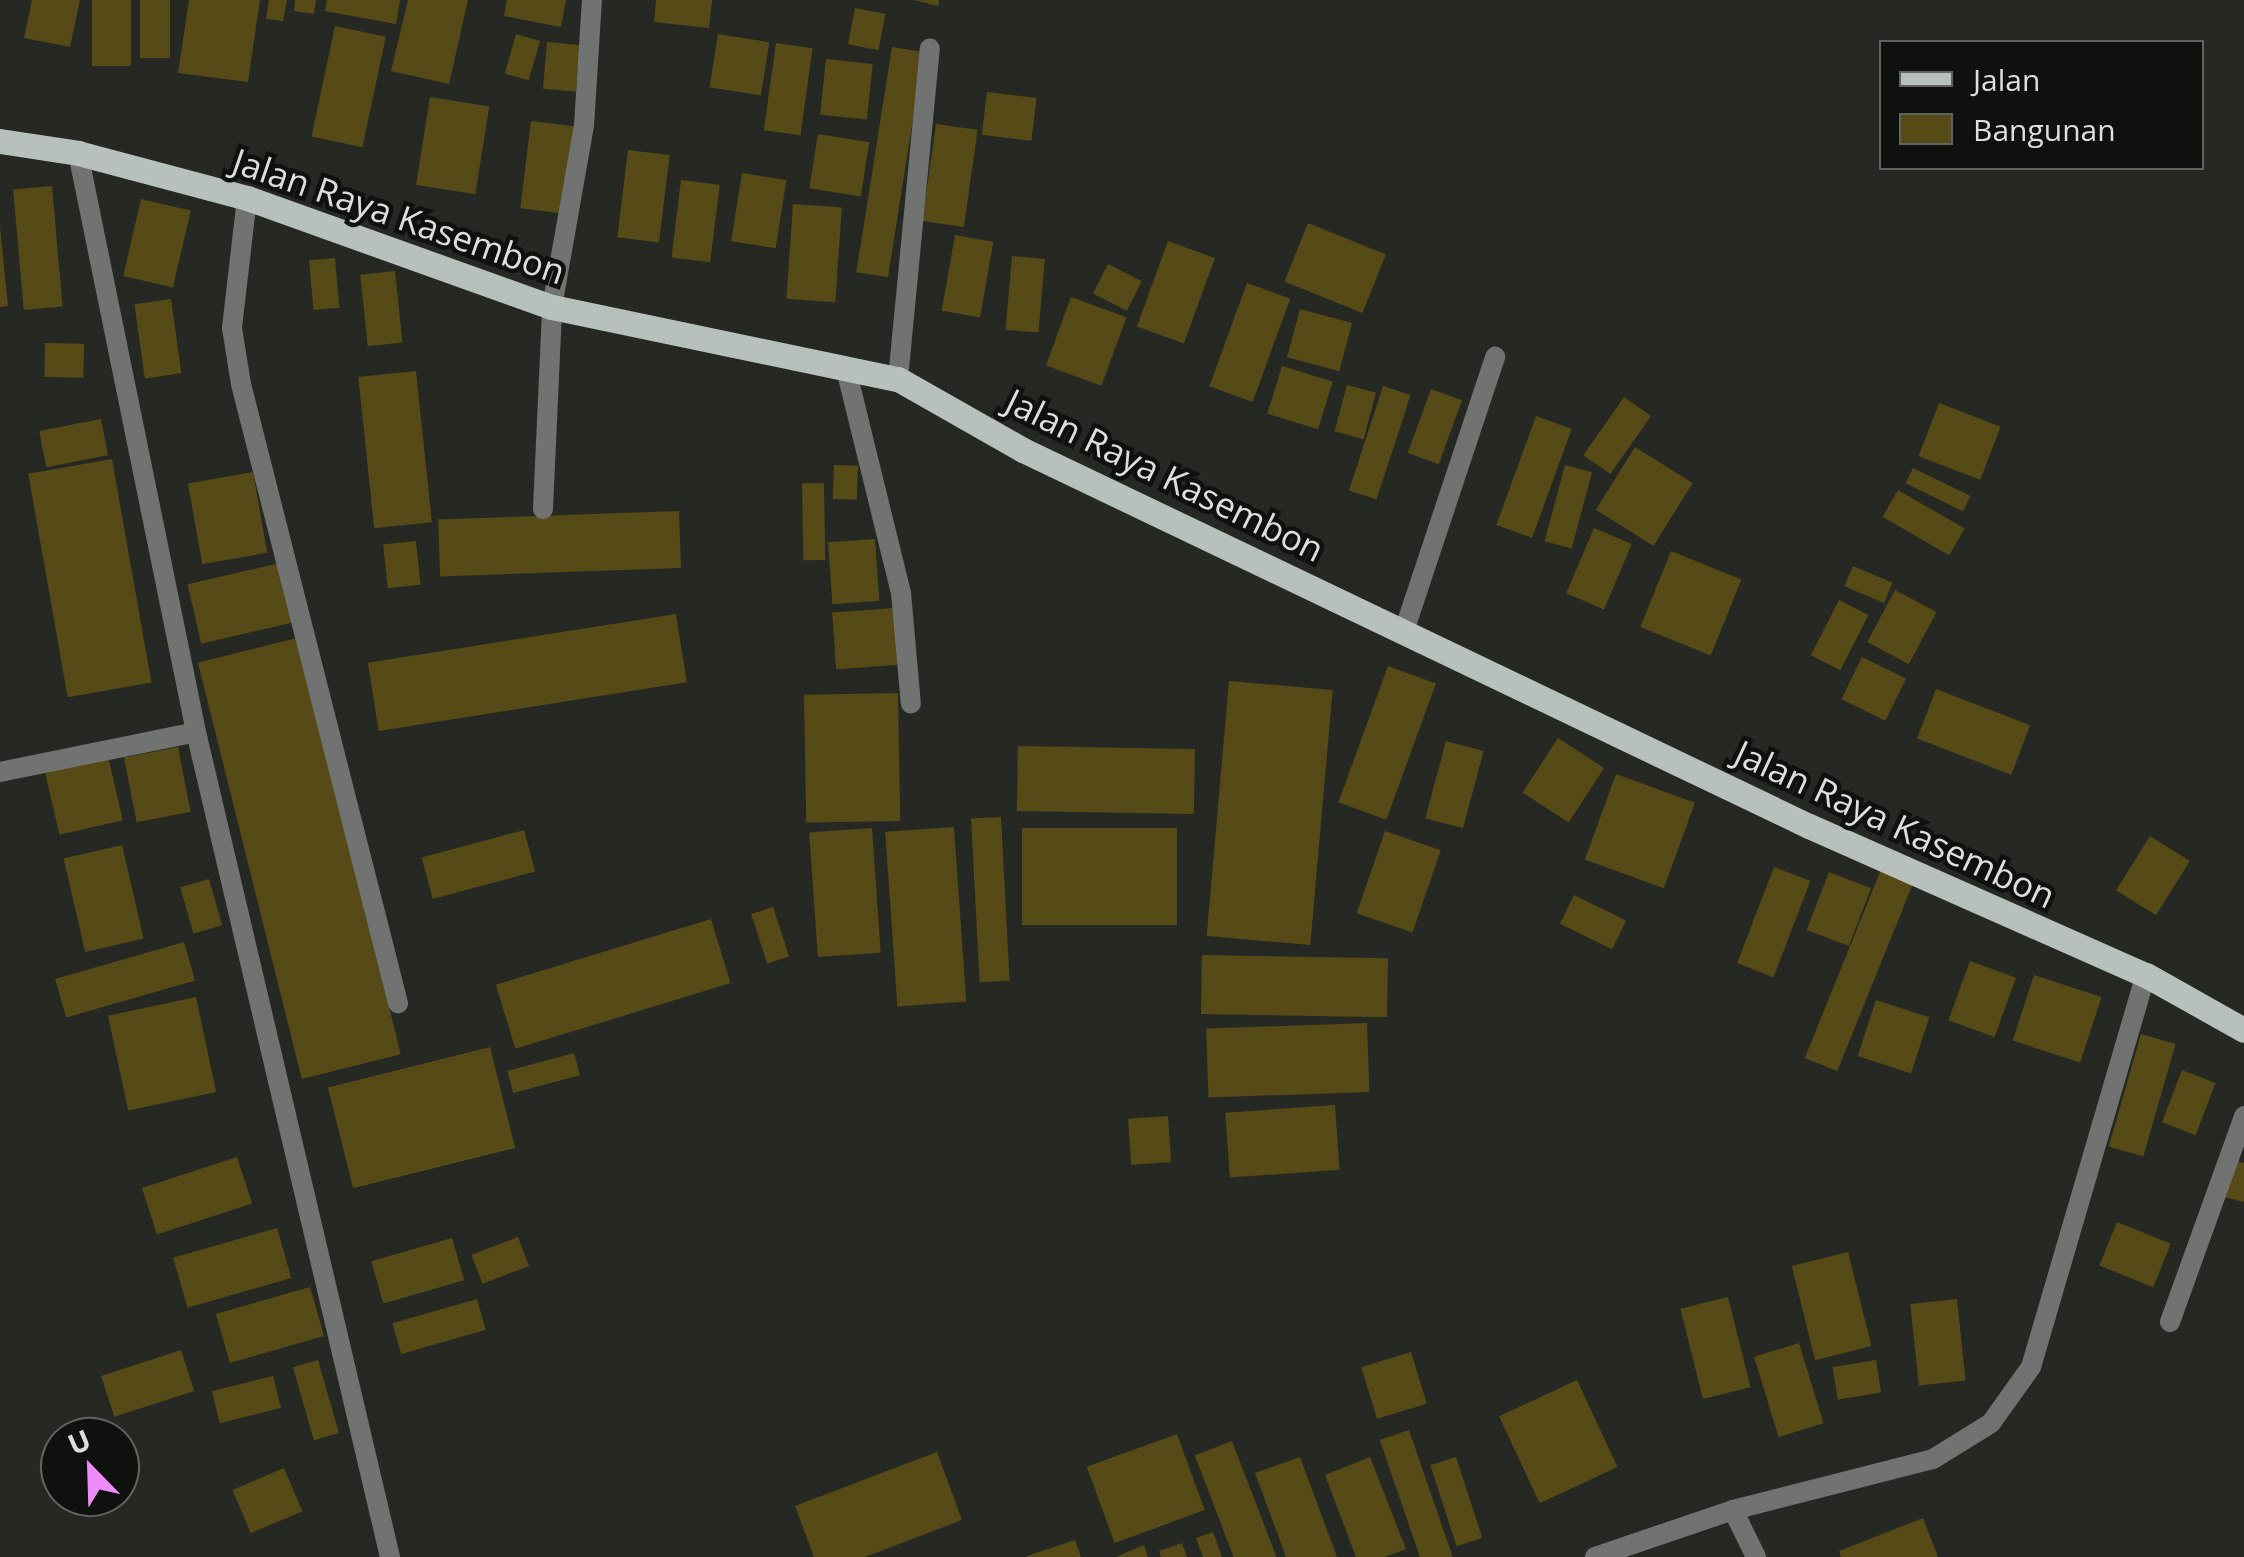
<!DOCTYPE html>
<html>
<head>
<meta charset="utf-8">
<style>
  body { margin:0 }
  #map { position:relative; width:2244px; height:1557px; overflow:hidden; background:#262923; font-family:"Open Sans",sans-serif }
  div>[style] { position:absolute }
  .building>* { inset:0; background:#564a17; transform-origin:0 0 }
  .minor>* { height:20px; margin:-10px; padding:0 10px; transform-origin:10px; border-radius:10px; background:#707371 }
  .primary>* { height:25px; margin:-12.5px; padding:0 12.5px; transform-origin:12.5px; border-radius:12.5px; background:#b8c0bc }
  span { translate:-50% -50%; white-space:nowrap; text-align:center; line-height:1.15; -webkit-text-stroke:9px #0f110e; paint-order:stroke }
  .street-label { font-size:35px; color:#dddfdb }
  .legend { position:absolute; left:1879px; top:40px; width:325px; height:130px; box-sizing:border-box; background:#0f110e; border:2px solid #616360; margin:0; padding:12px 18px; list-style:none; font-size:30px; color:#dddfdb }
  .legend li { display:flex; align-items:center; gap:20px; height:50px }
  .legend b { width:50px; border:2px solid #616360 }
  .north { position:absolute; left:40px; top:1417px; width:100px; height:100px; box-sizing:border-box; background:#0f110e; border:2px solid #616360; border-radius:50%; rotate:337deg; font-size:28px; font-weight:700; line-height:40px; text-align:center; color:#dddfdb }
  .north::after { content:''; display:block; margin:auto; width:35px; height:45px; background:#ed8cf9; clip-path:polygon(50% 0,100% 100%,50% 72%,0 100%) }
</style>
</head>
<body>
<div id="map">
  <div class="building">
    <div style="clip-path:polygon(32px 0,80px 0,70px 47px,24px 38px)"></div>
    <div style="left:92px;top:0;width:39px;height:66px"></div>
    <div style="left:140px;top:0;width:30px;height:58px"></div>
    <div style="clip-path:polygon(189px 0,260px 0,248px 82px,178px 73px)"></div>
    <div style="clip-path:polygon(269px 0,287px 0,283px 21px,266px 19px)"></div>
    <div style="clip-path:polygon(295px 0,316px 0,314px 14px,294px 11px)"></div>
    <div style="clip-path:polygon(327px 0,400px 0,396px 24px,325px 11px)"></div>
    <div style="clip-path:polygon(408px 0,468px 0,449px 84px,391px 71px)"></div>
    <div style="clip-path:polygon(507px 0,566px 0,561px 27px,504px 16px)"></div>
    <div style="clip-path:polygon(656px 0,712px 0,709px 28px,654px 22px)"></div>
    <div style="clip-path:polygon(914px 0,939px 0,938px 6px)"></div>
    <div style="left:855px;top:8px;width:31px;height:37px;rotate:11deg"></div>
    <div style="left:335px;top:26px;width:52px;height:113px;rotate:12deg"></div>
    <div style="left:516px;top:34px;width:25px;height:41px;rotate:16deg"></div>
    <div style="left:718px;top:34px;width:52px;height:54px;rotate:9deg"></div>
    <div style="left:547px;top:42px;width:33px;height:47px;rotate:5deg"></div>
    <div style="left:776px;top:43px;width:37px;height:88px;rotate:8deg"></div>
    <div style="left:892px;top:47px;width:32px;height:228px;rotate:9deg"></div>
    <div style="left:826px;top:59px;width:47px;height:56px;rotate:6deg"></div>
    <div style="left:987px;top:92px;width:50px;height:43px;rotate:7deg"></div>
    <div style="left:430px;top:97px;width:60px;height:89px;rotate:9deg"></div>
    <div style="left:531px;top:121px;width:46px;height:88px;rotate:7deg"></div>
    <div style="left:936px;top:124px;width:42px;height:98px;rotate:8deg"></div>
    <div style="left:818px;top:134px;width:52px;height:55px;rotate:9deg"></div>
    <div style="left:628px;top:150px;width:42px;height:88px;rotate:7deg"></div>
    <div style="left:742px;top:173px;width:45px;height:69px;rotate:9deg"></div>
    <div style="left:681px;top:180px;width:39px;height:78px;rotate:7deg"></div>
    <div style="left:52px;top:186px;width:121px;height:39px;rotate:85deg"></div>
    <div style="left:141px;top:199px;width:51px;height:79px;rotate:13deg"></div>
    <div style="left:793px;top:204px;width:49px;height:95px;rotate:4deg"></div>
    <div style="left:1308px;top:223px;width:84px;height:63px;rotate:22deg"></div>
    <div style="clip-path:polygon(0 226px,8px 306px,0 307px)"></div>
    <div style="left:955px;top:235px;width:39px;height:77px;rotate:10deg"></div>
    <div style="left:1168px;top:241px;width:50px;height:91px;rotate:20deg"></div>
    <div style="left:1012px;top:256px;width:33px;height:74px;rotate:5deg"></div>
    <div style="left:335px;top:258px;width:50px;height:26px;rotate:85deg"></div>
    <div style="left:1108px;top:264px;width:38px;height:33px;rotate:27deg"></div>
    <div style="left:395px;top:271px;width:72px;height:35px;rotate:84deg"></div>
    <div style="left:1247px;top:283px;width:46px;height:110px;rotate:20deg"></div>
    <div style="left:1071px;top:297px;width:59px;height:73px;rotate:20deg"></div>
    <div style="left:171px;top:299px;width:75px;height:37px;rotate:82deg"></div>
    <div style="left:1300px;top:309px;width:54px;height:50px;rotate:15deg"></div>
    <div style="left:45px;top:343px;width:39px;height:34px;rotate:1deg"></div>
    <div style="left:1282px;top:366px;width:53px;height:50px;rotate:17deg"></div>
    <div style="left:416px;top:371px;width:152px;height:58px;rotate:84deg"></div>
    <div style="left:1347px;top:385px;width:30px;height:48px;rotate:15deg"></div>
    <div style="left:1383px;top:386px;width:29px;height:110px;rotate:18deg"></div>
    <div style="left:1431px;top:389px;width:33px;height:68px;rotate:20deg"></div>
    <div style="left:1624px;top:397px;width:33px;height:71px;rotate:35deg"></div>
    <div style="left:1939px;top:403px;width:66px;height:57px;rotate:21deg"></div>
    <div style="left:1536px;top:416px;width:38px;height:116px;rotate:20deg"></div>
    <div style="left:101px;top:419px;width:37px;height:63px;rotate:79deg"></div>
    <div style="left:1635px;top:447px;width:68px;height:74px;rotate:32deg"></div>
    <div style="left:112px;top:459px;width:227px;height:85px;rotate:80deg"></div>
    <div style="left:834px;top:465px;width:24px;height:34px;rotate:2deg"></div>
    <div style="left:1565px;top:465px;width:28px;height:79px;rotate:15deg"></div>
    <div style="left:1913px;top:468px;width:64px;height:17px;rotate:26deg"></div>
    <div style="left:253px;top:472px;width:82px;height:66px;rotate:80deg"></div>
    <div style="left:824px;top:483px;width:77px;height:22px;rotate:89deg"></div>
    <div style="left:1898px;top:490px;width:77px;height:31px;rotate:30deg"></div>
    <div style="left:679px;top:511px;width:57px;height:241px;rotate:88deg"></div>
    <div style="left:1594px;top:528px;width:41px;height:71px;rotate:23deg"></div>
    <div style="left:875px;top:539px;width:62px;height:47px;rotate:86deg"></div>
    <div style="left:416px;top:541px;width:44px;height:33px;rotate:84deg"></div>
    <div style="left:1671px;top:551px;width:76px;height:82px;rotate:22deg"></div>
    <div style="left:284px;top:562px;width:61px;height:99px;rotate:77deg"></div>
    <div style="left:1853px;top:566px;width:43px;height:22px;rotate:23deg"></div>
    <div style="left:1895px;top:590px;width:47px;height:59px;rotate:28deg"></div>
    <div style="left:1839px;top:600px;width:33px;height:62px;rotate:27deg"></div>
    <div style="left:895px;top:608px;width:57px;height:63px;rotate:86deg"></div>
    <div style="left:676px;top:614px;width:69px;height:312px;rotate:81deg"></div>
    <div style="left:297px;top:638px;width:429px;height:102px;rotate:76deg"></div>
    <div style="left:1862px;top:657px;width:49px;height:47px;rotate:26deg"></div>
    <div style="left:1388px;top:666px;width:51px;height:145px;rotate:20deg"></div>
    <div style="left:1229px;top:681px;width:104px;height:256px;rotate:5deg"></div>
    <div style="left:1936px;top:689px;width:101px;height:53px;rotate:21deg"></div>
    <div style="left:898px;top:693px;width:128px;height:94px;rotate:89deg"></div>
    <div style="left:1558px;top:738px;width:55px;height:65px;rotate:33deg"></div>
    <div style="left:1446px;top:741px;width:39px;height:80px;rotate:15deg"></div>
    <div style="left:1018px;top:746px;width:177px;height:65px;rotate:1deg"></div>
    <div style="left:178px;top:747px;width:66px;height:55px;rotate:79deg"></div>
    <div style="left:107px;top:752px;width:70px;height:65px;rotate:77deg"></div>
    <div style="left:1616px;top:774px;width:84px;height:91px;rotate:20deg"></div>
    <div style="left:1001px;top:817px;width:164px;height:30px;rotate:87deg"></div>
    <div style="left:954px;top:827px;width:175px;height:69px;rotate:86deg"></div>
    <div style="left:872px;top:828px;width:125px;height:63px;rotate:86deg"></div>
    <div style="left:1022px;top:828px;width:155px;height:97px"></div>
    <div style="left:524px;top:830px;width:43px;height:106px;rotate:75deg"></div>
    <div style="left:1385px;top:831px;width:59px;height:87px;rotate:19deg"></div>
    <div style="left:2150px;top:836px;width:47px;height:64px;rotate:32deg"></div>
    <div style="left:122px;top:845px;width:96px;height:60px;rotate:77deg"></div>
    <div style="left:1774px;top:867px;width:39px;height:103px;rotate:21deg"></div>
    <div style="left:1882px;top:867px;width:35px;height:206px;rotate:22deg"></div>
    <div style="left:1829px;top:872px;width:45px;height:62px;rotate:21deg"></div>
    <div style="left:209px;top:879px;width:48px;height:30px;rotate:74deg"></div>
    <div style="left:1574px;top:895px;width:58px;height:32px;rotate:26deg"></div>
    <div style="left:773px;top:907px;width:52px;height:23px;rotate:72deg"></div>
    <div style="left:711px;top:919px;width:67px;height:225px;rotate:73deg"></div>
    <div style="left:184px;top:942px;width:40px;height:134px;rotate:74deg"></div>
    <div style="left:1202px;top:955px;width:186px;height:59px;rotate:1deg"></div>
    <div style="left:1970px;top:961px;width:49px;height:63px;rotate:20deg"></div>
    <div style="left:2034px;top:975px;width:71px;height:69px;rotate:18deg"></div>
    <div style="left:196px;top:997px;width:97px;height:90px;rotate:78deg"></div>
    <div style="left:1876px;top:1000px;width:56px;height:59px;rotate:18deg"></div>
    <div style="left:1367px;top:1023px;width:69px;height:161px;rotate:88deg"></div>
    <div style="left:2141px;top:1034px;width:36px;height:117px;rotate:16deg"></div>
    <div style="left:490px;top:1047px;width:104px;height:167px;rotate:76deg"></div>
    <div style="left:574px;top:1053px;width:23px;height:69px;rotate:75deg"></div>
    <div style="left:2182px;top:1070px;width:36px;height:56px;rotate:21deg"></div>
    <div style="left:1335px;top:1105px;width:65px;height:110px;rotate:86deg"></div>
    <div style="left:1168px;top:1116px;width:46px;height:40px;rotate:86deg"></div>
    <div style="left:237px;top:1157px;width:49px;height:100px;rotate:72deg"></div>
    <div style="clip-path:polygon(2232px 1160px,2244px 1163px,2244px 1202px,2224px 1197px)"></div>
    <div style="left:2117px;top:1222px;width:58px;height:47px;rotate:22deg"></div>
    <div style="left:277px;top:1228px;width:52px;height:108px;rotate:74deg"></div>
    <div style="left:518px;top:1237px;width:31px;height:50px;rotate:69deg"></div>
    <div style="left:452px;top:1238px;width:44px;height:84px;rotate:74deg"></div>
    <div style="left:1848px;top:1252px;width:97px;height:58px;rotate:76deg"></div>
    <div style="left:310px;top:1287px;width:51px;height:98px;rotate:74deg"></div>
    <div style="left:1728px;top:1297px;width:93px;height:49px;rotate:76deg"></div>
    <div style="left:477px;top:1299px;width:32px;height:88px;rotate:74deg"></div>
    <div style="left:1957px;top:1299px;width:82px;height:47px;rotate:84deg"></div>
    <div style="left:1799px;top:1343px;width:84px;height:47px;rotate:73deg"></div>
    <div style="left:181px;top:1350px;width:43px;height:84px;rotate:72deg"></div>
    <div style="left:1411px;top:1352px;width:54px;height:52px;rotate:73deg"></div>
    <div style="left:318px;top:1360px;width:76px;height:26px;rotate:74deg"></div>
    <div style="left:1876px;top:1360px;width:33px;height:44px;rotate:81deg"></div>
    <div style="left:273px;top:1376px;width:33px;height:63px;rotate:76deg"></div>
    <div style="left:1577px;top:1380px;width:96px;height:86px;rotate:65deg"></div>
    <div style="left:1409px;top:1430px;width:134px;height:31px;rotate:71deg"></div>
    <div style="left:1177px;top:1434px;width:81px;height:96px;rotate:70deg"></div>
    <div style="left:1232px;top:1441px;width:124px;height:40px;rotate:69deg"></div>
    <div style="clip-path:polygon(937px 1452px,962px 1520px,865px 1557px,814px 1557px,795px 1506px)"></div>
    <div style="clip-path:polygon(1300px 1457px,1337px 1557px,1286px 1557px,1255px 1473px)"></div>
    <div style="clip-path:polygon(1370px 1457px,1406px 1549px,1385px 1557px,1356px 1557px,1325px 1475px)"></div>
    <div style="left:1456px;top:1457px;width:85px;height:27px;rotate:72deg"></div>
    <div style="left:284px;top:1468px;width:47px;height:56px;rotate:67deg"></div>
    <div style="clip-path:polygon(1923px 1518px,1938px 1557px,1841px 1557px,1839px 1551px)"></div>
    <div style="clip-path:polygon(1213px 1532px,1222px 1557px,1203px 1557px,1196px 1538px)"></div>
    <div style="clip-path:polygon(1075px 1540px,1081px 1557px,1027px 1557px,1027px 1556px)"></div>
    <div style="clip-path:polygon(1182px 1543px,1187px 1557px,1161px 1557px,1159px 1551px)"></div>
    <div style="clip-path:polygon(1144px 1545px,1148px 1557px,1116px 1557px)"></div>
  </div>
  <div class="minor">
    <div style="left:78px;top:153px;width:591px;rotate:78.48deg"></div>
    <div style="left:196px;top:732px;width:848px;rotate:76.77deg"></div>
    <div style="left:247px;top:198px;width:131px;rotate:96.6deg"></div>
    <div style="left:232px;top:328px;width:57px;rotate:80.9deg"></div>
    <div style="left:241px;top:384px;width:639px;rotate:75.77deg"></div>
    <div style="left:846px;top:369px;width:231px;rotate:76.2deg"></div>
    <div style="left:901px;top:593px;width:111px;rotate:84.9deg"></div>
    <div style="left:898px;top:379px;width:332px;rotate:-84.5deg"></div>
    <div style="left:543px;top:509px;width:202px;rotate:-87.4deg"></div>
    <div style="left:552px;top:307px;width:184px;rotate:-80deg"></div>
    <div style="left:584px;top:126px;width:126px;rotate:-86.4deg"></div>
    <div style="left:1405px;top:628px;width:286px;rotate:-71.6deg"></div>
    <div style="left:0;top:772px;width:200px;rotate:-11.5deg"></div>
    <div style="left:2170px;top:1322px;width:219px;rotate:-70.2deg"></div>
    <div style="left:1733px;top:1510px;width:52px;rotate:63.9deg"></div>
    <div style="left:1595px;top:1557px;width:146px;rotate:-18.8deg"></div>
    <div style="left:1733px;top:1510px;width:206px;rotate:-14.3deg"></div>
    <div style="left:1933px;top:1459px;width:68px;rotate:-31.8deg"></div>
    <div style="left:1991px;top:1423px;width:69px;rotate:-54.5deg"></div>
    <div style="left:2031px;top:1367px;width:409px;rotate:-73.7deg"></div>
  </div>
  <div class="primary">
    <div style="left:0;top:141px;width:79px;rotate:8.7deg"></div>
    <div style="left:78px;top:153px;width:175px;rotate:14.9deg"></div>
    <div style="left:247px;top:198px;width:324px;rotate:19.7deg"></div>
    <div style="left:552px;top:307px;width:353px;rotate:11.8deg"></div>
    <div style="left:898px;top:379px;width:144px;rotate:29.6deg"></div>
    <div style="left:1023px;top:450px;width:871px;rotate:25.57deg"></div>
    <div style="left:1809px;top:826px;width:368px;rotate:23.9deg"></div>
    <div style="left:2146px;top:975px;width:112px;rotate:29.3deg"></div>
  </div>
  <div class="street-label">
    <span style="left:399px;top:216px;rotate:19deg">Jalan Raya Kasembon</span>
    <span style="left:1165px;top:475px;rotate:26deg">Jalan Raya Kasembon</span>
    <span style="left:1895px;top:824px;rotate:25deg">Jalan Raya Kasembon</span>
  </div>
  <ul class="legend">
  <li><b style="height:12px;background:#b8c0bc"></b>Jalan</li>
  <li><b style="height:28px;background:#564a17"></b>Bangunan</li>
  </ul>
  <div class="north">U</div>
</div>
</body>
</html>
